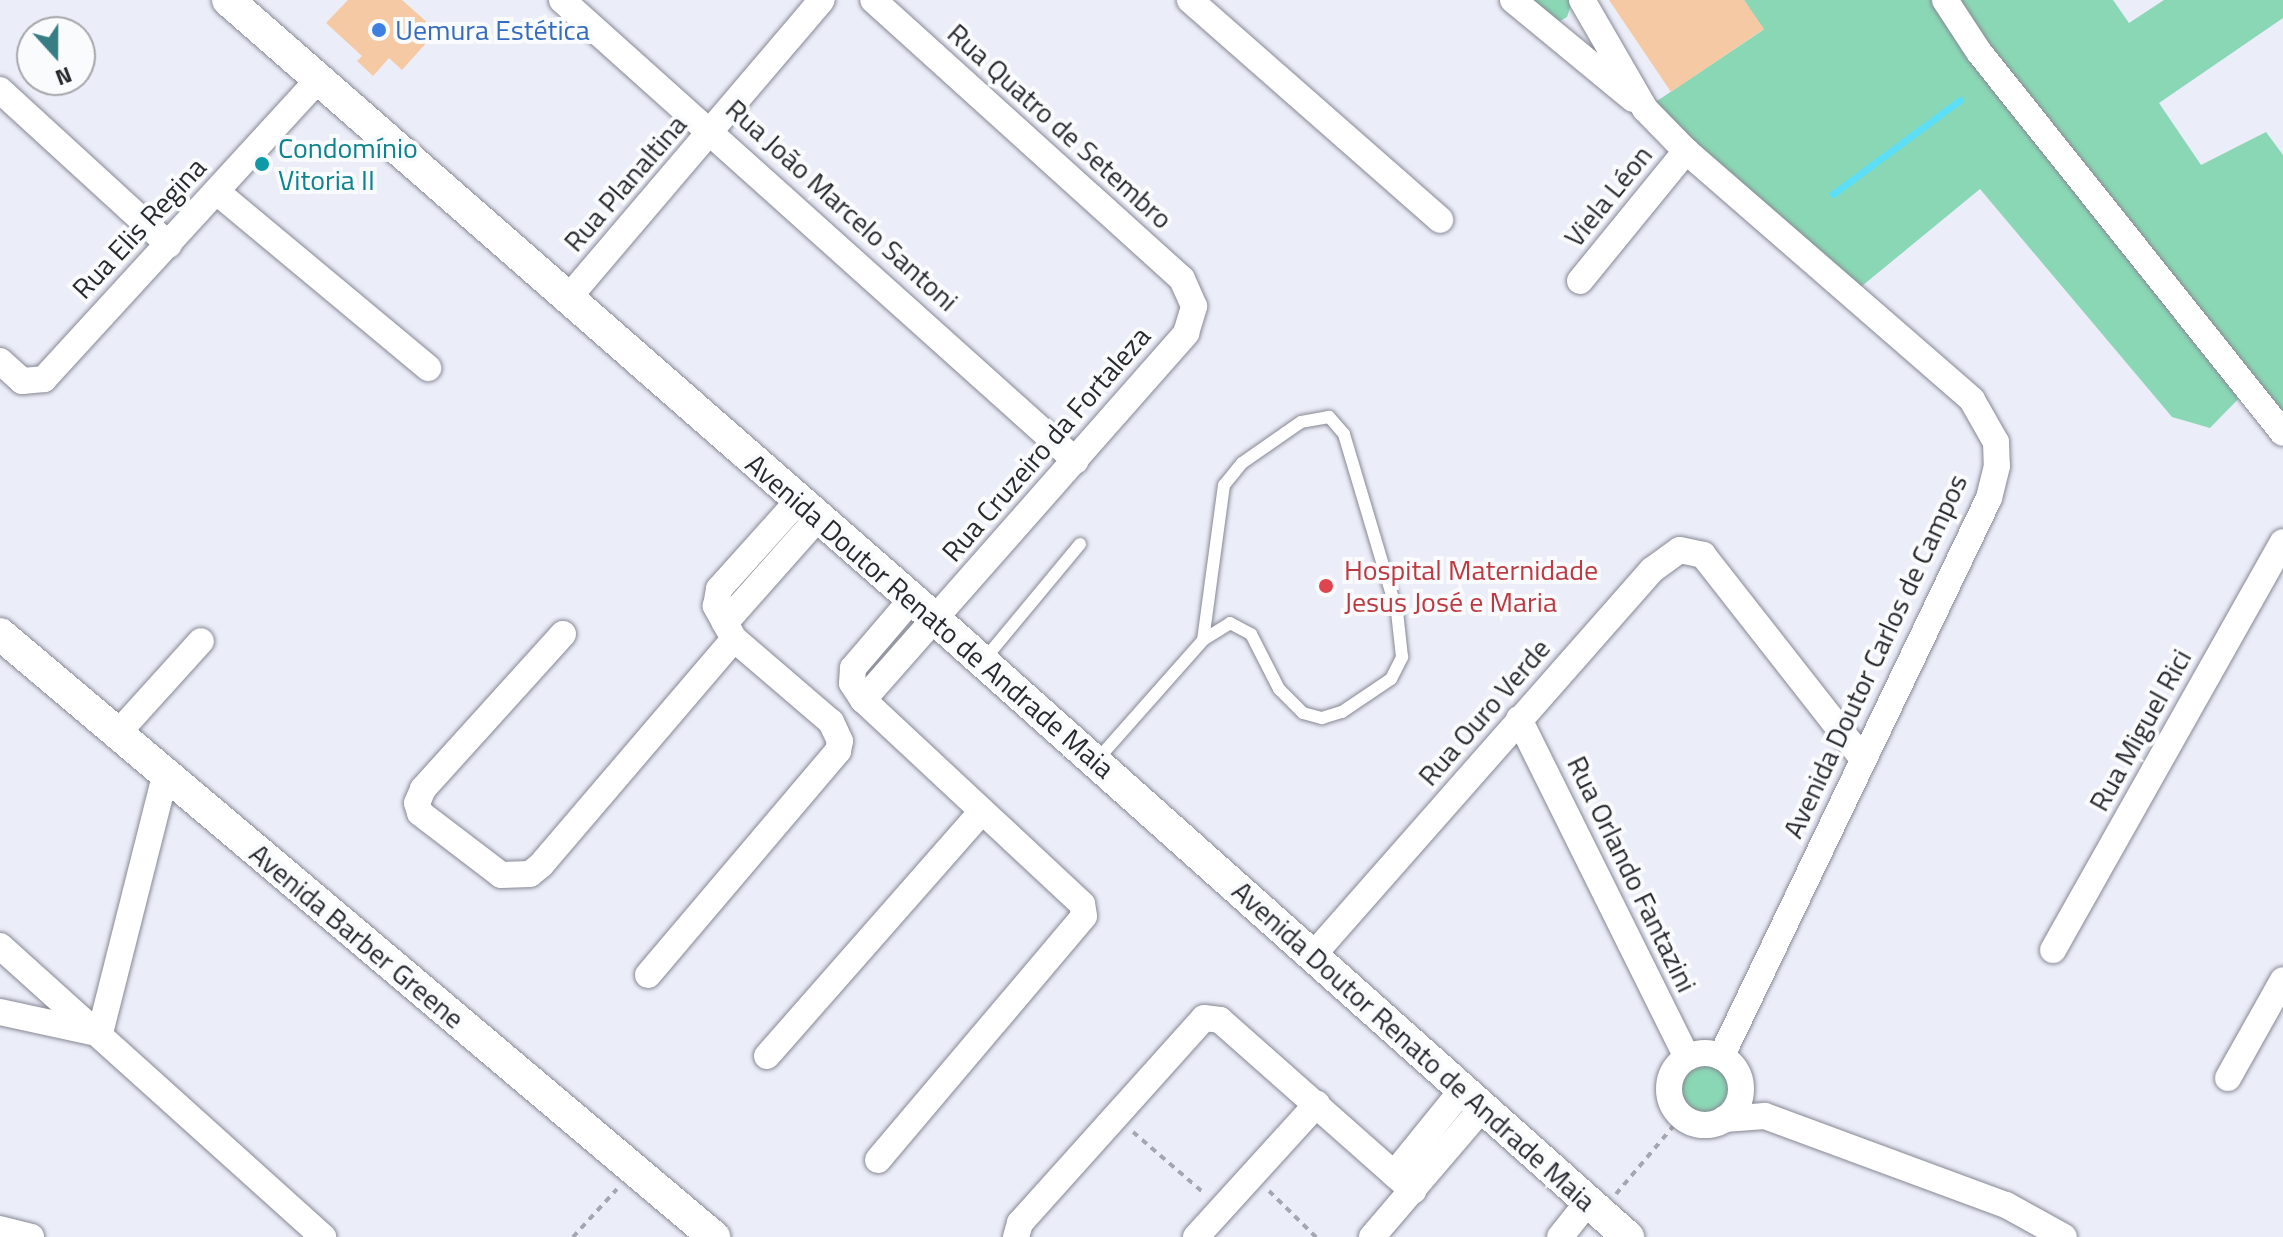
<!DOCTYPE html>
<html>
<head>
<meta charset="utf-8">
<style>
  body { margin:0 }
  #map { position:relative; width:2283px; height:1237px; overflow:hidden; background:#ebedf9; font-family:"Titillium Web",sans-serif }
  div>[style] { position:absolute }
  .green>* { inset:0; background:#8ad7b5 }
  .round { border-radius:50% }
  .stream>* { height:7px; margin:-3.5px; padding:0 3.5px; transform-origin:3.5px; border-radius:3.5px; background:#5cdef7 }
  .building>* { inset:0; background:#f5c9a3 }
  .path>* { height:4px; margin-top:-2px; transform-origin:0; background:repeating-linear-gradient(90deg,#a5a7b0 0 6px,transparent 0 12px) }
  .roads { filter:drop-shadow(0 0 2px #868893) drop-shadow(0 0 2px #868893) }
  .service>* { height:12px; margin:-6px; padding:0 6px; transform-origin:6px; border-radius:6px; background:#fff }
  .minor>* { height:26px; margin:-13px; padding:0 13px; transform-origin:13px; border-radius:13px; background:#fff }
  .minor>.ring { margin:-13px; padding:0; box-sizing:content-box; background:none; border:26px solid #fff; border-radius:50% }
  .tertiary>* { height:32px; margin:-16px; padding:0 16px; transform-origin:16px; border-radius:16px; background:#fff }
  .dots>* { width:22px; height:22px; translate:-50% -50%; box-sizing:border-box; border:4px solid #fafbfd; border-radius:50% }
  span { translate:-50% -50%; white-space:nowrap; text-align:center; line-height:1.15; -webkit-text-stroke:8px #fafbfd; paint-order:stroke }
  .shop-label { font-size:28px; color:#366cbe }
  .left { translate:0 -50%; text-align:left }
  .street-label { font-size:28px; color:#28292d }
  .culture-label { font-size:28px; color:#0d838f }
  .health-label { font-size:28px; color:#be3a42 }
  .north { position:absolute; left:16px; top:16px; width:80px; height:80px; box-sizing:border-box; background:#fafbfd; border:2px solid #a6a7aa; border-radius:50%; rotate:159deg; font-size:22px; font-weight:700; line-height:32px; text-align:center; color:#28292d }
  .north::after { content:''; display:block; margin:auto; width:28px; height:36px; background:#367e84; clip-path:polygon(50% 0,100% 100%,50% 72%,0 100%) }
</style>
</head>
<body>
<div id="map">
  <div class="green">
    <div style="clip-path:polygon(1520px 0,1571px 0,1571px 5px,1567px 17px,1555px 24px)"></div>
    <div style="clip-path:polygon(1744px 0,2113px 0,2129px 23px,2164px 0,2283px 0,2283px 18px,2159px 103px,2201px 165px,2266px 132px,2283px 155px,2283px 433px,2248px 389px,2210px 428px,2172px 417px,1980px 189px,1851px 295px,1645px 109px,1763px 30px)"></div>
    <div class="round" style="left:1674px;top:1058px;width:62px;height:62px"></div>
  </div>
  <div class="stream">
    <div style="left:1833px;top:194px;width:158px;rotate:-36.5deg"></div>
  </div>
  <div class="building">
    <div style="clip-path:polygon(348px 0,402px 0,437px 31px,402px 70px,389px 58px,373px 76px,357px 61px,362px 56px,326px 23px)"></div>
    <div style="clip-path:polygon(1609px 0,1744px 0,1764px 29px,1671px 92px)"></div>
  </div>
  <div class="path">
    <div style="left:1133px;top:1132px;width:95px;rotate:40.7deg"></div>
    <div style="left:1269px;top:1191px;width:66px;rotate:44.4deg"></div>
    <div style="left:1616px;top:1194px;width:102px;rotate:-49.8deg"></div>
    <div style="left:573px;top:1237px;width:65px;rotate:-47.5deg"></div>
  </div>
  <div class="roads">
    <div class="service">
      <div style="left:983px;top:661px;width:152px;rotate:-50.3deg"></div>
      <div style="left:1097px;top:760px;width:160px;rotate:-48.5deg"></div>
      <div style="left:1203px;top:640px;width:32px;rotate:-32deg"></div>
      <div style="left:1230px;top:623px;width:24px;rotate:28deg"></div>
      <div style="left:1251px;top:634px;width:62px;rotate:63deg"></div>
      <div style="left:1279px;top:689px;width:34px;rotate:45deg"></div>
      <div style="left:1303px;top:713px;width:20px;rotate:15deg"></div>
      <div style="left:1322px;top:718px;width:21px;rotate:-17deg"></div>
      <div style="left:1342px;top:712px;width:59px;rotate:-34deg"></div>
      <div style="left:1391px;top:679px;width:25px;rotate:-63deg"></div>
      <div style="left:1402px;top:657px;width:45px;rotate:-96.3deg"></div>
      <div style="left:1397px;top:612px;width:186px;rotate:-106.6deg"></div>
      <div style="left:1344px;top:434px;width:23px;rotate:-131deg"></div>
      <div style="left:1329px;top:417px;width:28px;rotate:170deg"></div>
      <div style="left:1301px;top:422px;width:72px;rotate:145.2deg"></div>
      <div style="left:1242px;top:463px;width:28px;rotate:129deg"></div>
      <div style="left:1224px;top:485px;width:156px;rotate:97.7deg"></div>
    </div>
    <div class="minor">
      <div style="left:562px;top:0;width:690px;rotate:41.89deg"></div>
      <div style="left:1190px;top:0;width:333px;rotate:41.3deg"></div>
      <div style="left:1513px;top:0;width:156px;rotate:39.5deg"></div>
      <div style="left:1582px;top:0;width:126px;rotate:60deg"></div>
      <div style="left:1645px;top:109px;width:59px;rotate:45.7deg"></div>
      <div style="left:1686px;top:151px;width:379px;rotate:41deg"></div>
      <div style="left:1972px;top:400px;width:48px;rotate:60.3deg"></div>
      <div style="left:1996px;top:442px;width:24px;rotate:88deg"></div>
      <div style="left:1997px;top:466px;width:33px;rotate:104deg"></div>
      <div style="left:1989px;top:498px;width:620px;rotate:115.61deg"></div>
      <div style="left:1945px;top:0;width:62px;rotate:56.8deg"></div>
      <div style="left:1979px;top:52px;width:487px;rotate:51.4deg"></div>
      <div style="left:0;top:90px;width:229px;rotate:42.5deg"></div>
      <div style="left:217px;top:192px;width:275px;rotate:39.8deg"></div>
      <div style="left:1580px;top:281px;width:168px;rotate:-50.8deg"></div>
      <div style="left:569px;top:297px;width:390px;rotate:-49.6deg"></div>
      <div style="left:0;top:361px;width:30px;rotate:42deg"></div>
      <div style="left:22px;top:381px;width:22px;rotate:-5deg"></div>
      <div style="left:44px;top:379px;width:404px;rotate:-47.5deg"></div>
      <div style="left:725px;top:623px;width:139px;rotate:-48.5deg"></div>
      <div style="left:563px;top:634px;width:209px;rotate:132.1deg"></div>
      <div style="left:423px;top:789px;width:15px;rotate:113deg"></div>
      <div style="left:417px;top:803px;width:10px;rotate:73deg"></div>
      <div style="left:420px;top:813px;width:102px;rotate:37.4deg"></div>
      <div style="left:501px;top:875px;width:29px;rotate:-2deg"></div>
      <div style="left:530px;top:874px;width:14px;rotate:-39deg"></div>
      <div style="left:541px;top:865px;width:297px;rotate:-49.5deg"></div>
      <div style="left:863px;top:700px;width:489px;rotate:-48.6deg"></div>
      <div style="left:1186px;top:333px;width:28px;rotate:-73deg"></div>
      <div style="left:1194px;top:306px;width:30px;rotate:-114deg"></div>
      <div style="left:1182px;top:279px;width:416px;rotate:-137.9deg"></div>
      <div style="left:1519px;top:719px;width:378px;rotate:63.6deg"></div>
      <div style="left:117px;top:734px;width:125px;rotate:-47.9deg"></div>
      <div style="left:0;top:946px;width:435px;rotate:42deg"></div>
      <div style="left:2053px;top:950px;width:468px;rotate:-60.6deg"></div>
      <div style="left:1314px;top:954px;width:512px;rotate:-48.65deg"></div>
      <div style="left:1652px;top:570px;width:34px;rotate:-36deg"></div>
      <div style="left:1680px;top:550px;width:24px;rotate:12deg"></div>
      <div style="left:1703px;top:555px;width:258px;rotate:51.9deg"></div>
      <div style="left:648px;top:975px;width:294px;rotate:-49.7deg"></div>
      <div style="left:838px;top:751px;width:10px;rotate:-79deg"></div>
      <div style="left:840px;top:741px;width:21px;rotate:-115deg"></div>
      <div style="left:831px;top:722px;width:128px;rotate:-139.4deg"></div>
      <div style="left:734px;top:639px;width:38px;rotate:-119deg"></div>
      <div style="left:716px;top:606px;width:17px;rotate:-80deg"></div>
      <div style="left:719px;top:589px;width:118px;rotate:-48.1deg"></div>
      <div style="left:0;top:1012px;width:99px;rotate:12.2deg"></div>
      <div style="left:100px;top:1033px;width:265px;rotate:-75.8deg"></div>
      <div class="ring" style="left:1669px;top:1053px;width:46px;height:46px"></div>
      <div style="left:767px;top:1056px;width:326px;rotate:-48.7deg"></div>
      <div style="left:2228px;top:1078px;width:112px;rotate:-60.7deg"></div>
      <div style="left:1724px;top:1119px;width:41px;rotate:-4.2deg"></div>
      <div style="left:1765px;top:1116px;width:257px;rotate:20.3deg"></div>
      <div style="left:2006px;top:1205px;width:66px;rotate:28.9deg"></div>
      <div style="left:878px;top:1160px;width:319px;rotate:-49.8deg"></div>
      <div style="left:1084px;top:916px;width:12px;rotate:-99deg"></div>
      <div style="left:1082px;top:904px;width:299px;rotate:-137deg"></div>
      <div style="left:863px;top:700px;width:20px;rotate:-123deg"></div>
      <div style="left:852px;top:683px;width:15px;rotate:-86deg"></div>
      <div style="left:853px;top:668px;width:89px;rotate:-49.5deg"></div>
      <div style="left:1394px;top:1174px;width:111px;rotate:-50.9deg"></div>
      <div style="left:0;top:1229px;width:32px;rotate:14deg"></div>
      <div style="left:1016px;top:1237px;width:15px;rotate:-74deg"></div>
      <div style="left:1020px;top:1223px;width:275px;rotate:-48.1deg"></div>
      <div style="left:1204px;top:1018px;width:16px;rotate:7deg"></div>
      <div style="left:1220px;top:1020px;width:258px;rotate:41.5deg"></div>
      <div style="left:1196px;top:1237px;width:180px;rotate:-47.7deg"></div>
      <div style="left:1372px;top:1237px;width:172px;rotate:-49.5deg"></div>
      <div style="left:1560px;top:1237px;width:45px;rotate:-51.3deg"></div>
    </div>
    <div class="tertiary">
      <div style="left:228px;top:0;width:940px;rotate:41.2deg"></div>
      <div style="left:935px;top:619px;width:929px;rotate:41.73deg"></div>
      <div style="left:0;top:634px;width:935px;rotate:40.18deg"></div>
    </div>
  </div>
  <div class="dots">
    <div style="left:379px;top:30px;background:#3f7fe0"></div>
    <div style="left:262px;top:164px;background:#0f9aa8"></div>
    <div style="left:1326px;top:586px;background:#e0444e"></div>
  </div>
  <div class="shop-label">
    <span class="left" style="left:395px;top:30px">Uemura Estética</span>
  </div>
  <div class="street-label">
    <span style="left:1060px;top:126px;rotate:42deg">Rua Quatro de Setembro</span>
    <span style="left:625px;top:183px;rotate:-49deg">Rua Planaltina</span>
    <span style="left:1608px;top:196px;rotate:-51deg">Viela Léon</span>
    <span style="left:842px;top:205px;rotate:42deg">Rua João Marcelo Santoni</span>
    <span style="left:139px;top:228px;rotate:-47deg">Rua Elis Regina</span>
    <span style="left:1046px;top:444px;rotate:-49deg">Rua Cruzeiro da Fortaleza</span>
    <span style="left:930px;top:616px;rotate:41deg">Avenida Doutor Renato de Andrade Maia</span>
    <span style="left:1875px;top:656px;rotate:-65deg">Avenida Doutor Carlos de Campos</span>
    <span style="left:1484px;top:712px;rotate:-49deg">Rua Ouro Verde</span>
    <span style="left:2140px;top:730px;rotate:-61deg">Rua Miguel Rici</span>
    <span style="left:1632px;top:874px;rotate:64deg">Rua Orlando Fantazini</span>
    <span style="left:357px;top:936px;rotate:40deg">Avenida Barber Greene</span>
    <span style="left:1414px;top:1046px;rotate:42deg">Avenida Doutor Renato de Andrade Maia</span>
  </div>
  <div class="culture-label">
    <span class="left" style="left:278px;top:164px">Condomínio<br>Vitoria II</span>
  </div>
  <div class="health-label">
    <span class="left" style="left:1344px;top:586px">Hospital Maternidade<br>Jesus José e Maria</span>
  </div>
  <div class="north">N</div>
</div>
</body>
</html>
